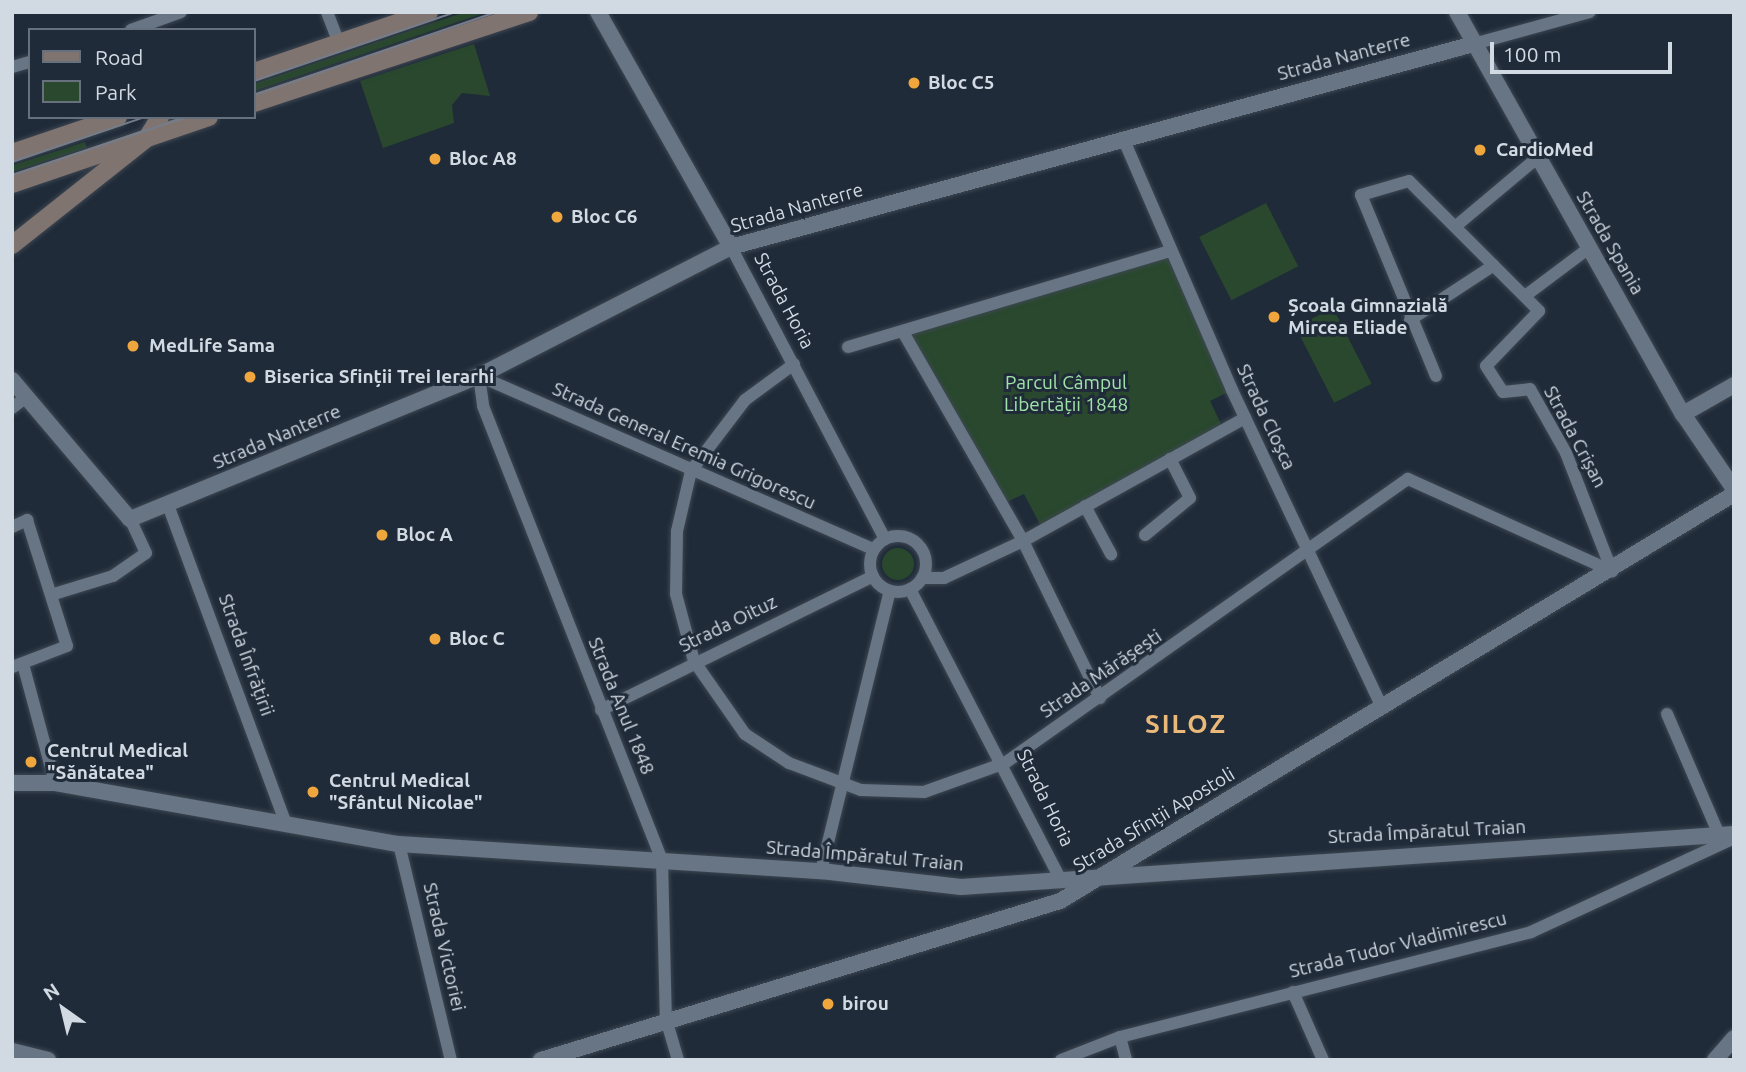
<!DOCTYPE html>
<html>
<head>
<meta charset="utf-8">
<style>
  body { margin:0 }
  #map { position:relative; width:1746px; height:1072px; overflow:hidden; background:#202b39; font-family:Ubuntu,sans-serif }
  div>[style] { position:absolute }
  .green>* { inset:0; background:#29482d; transform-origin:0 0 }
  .round { border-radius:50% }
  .roads { filter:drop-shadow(0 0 2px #3d4752) drop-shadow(0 0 2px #3d4752) }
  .minor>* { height:12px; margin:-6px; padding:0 6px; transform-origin:6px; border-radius:6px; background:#687585 }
  .minor>.ring { margin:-6px; padding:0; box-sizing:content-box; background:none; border:12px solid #687585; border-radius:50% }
  .tertiary>* { height:16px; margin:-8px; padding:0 8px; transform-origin:8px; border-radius:8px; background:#687585 }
  .secondary>* { height:18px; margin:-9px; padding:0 9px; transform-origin:9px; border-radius:9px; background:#807471 }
  .tram>* { height:2px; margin:-1px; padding:0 1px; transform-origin:1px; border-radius:1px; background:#747d89 }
  .dots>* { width:19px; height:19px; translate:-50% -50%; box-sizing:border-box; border:4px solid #202b39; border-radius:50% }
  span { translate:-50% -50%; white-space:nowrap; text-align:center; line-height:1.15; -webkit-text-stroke:6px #202b39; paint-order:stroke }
  .street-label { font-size:19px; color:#d1d9e2 }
  .poi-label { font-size:19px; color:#d1d9e2; font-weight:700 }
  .left { translate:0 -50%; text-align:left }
  .park-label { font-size:19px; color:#a0e3a8 }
  .district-label { font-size:26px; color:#eab878; font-weight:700; letter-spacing:2px }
  .frame { position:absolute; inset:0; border:14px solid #d1d9e2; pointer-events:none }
  .legend { position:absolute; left:28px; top:28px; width:228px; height:91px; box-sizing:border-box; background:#202b39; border:2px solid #67717d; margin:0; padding:9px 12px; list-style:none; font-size:21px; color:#d1d9e2 }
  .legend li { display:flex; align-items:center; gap:14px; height:35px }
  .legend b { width:35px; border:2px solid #67717d }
  .north { position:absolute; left:28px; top:974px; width:70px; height:70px; -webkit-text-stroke:5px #202b39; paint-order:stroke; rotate:326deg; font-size:19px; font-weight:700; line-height:28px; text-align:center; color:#d1d9e2 }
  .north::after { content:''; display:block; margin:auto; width:24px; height:32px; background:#d1d9e2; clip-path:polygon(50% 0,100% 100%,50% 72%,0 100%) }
  .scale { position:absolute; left:1490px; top:42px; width:182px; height:32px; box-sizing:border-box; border:4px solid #d1d9e2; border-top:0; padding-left:9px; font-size:21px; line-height:24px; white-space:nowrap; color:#d1d9e2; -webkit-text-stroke:5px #202b39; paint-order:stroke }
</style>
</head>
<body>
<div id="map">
  <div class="green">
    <div style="clip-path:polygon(465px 12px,487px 12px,254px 91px,254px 84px)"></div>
    <div style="clip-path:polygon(474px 44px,490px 96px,462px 93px,452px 105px,454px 123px,383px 148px,360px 81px)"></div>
    <div style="left:85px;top:142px;width:6px;height:77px;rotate:72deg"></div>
    <div style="left:1266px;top:203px;width:71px;height:75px;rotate:63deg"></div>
    <div style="clip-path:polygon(1170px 251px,1232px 390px,1210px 401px,1224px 430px,1043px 530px,1024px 494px,1002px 504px,903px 332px)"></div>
    <div style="left:1333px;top:308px;width:85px;height:42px;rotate:63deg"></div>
    <div class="round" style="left:882px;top:548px;width:32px;height:32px"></div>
  </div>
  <div class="roads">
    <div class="minor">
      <div style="left:327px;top:12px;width:34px;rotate:69deg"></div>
      <div style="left:131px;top:30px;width:53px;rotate:-19.8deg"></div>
      <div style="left:1470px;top:45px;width:124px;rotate:-15.4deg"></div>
      <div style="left:12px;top:67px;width:19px;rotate:-16deg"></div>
      <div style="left:1123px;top:138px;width:275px;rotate:66.6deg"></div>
      <div style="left:1232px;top:390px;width:352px;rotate:64.7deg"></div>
      <div style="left:1456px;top:226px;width:106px;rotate:-40deg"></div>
      <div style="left:731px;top:247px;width:330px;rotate:62.2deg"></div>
      <div style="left:1525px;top:296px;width:80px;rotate:-36.9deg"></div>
      <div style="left:1410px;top:320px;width:100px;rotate:-33.2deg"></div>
      <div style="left:903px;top:332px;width:241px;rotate:60.1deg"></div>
      <div style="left:1023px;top:541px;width:175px;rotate:63.9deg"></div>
      <div style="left:848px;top:347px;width:336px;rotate:-16.6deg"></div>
      <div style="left:794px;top:364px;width:61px;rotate:143.7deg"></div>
      <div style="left:745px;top:400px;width:89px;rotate:127.3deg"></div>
      <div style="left:691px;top:471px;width:62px;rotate:103.1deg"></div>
      <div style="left:677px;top:531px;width:63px;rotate:90.9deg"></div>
      <div style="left:676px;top:594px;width:69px;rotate:75deg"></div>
      <div style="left:694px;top:661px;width:89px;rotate:55.1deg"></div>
      <div style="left:745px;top:734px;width:53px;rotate:33.4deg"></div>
      <div style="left:789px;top:763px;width:77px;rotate:20.6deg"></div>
      <div style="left:861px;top:790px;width:63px;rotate:1.8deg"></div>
      <div style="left:924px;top:792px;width:86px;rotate:-19.7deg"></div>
      <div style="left:1005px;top:763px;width:493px;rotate:-35.2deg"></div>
      <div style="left:1408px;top:479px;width:224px;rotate:24.3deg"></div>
      <div style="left:479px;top:376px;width:30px;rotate:82deg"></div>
      <div style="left:483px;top:406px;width:488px;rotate:68.5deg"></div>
      <div style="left:662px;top:860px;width:159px;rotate:88.6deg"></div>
      <div style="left:666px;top:1019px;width:43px;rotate:73.7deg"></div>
      <div style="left:479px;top:376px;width:431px;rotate:23.7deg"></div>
      <div style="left:1436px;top:376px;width:196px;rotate:-112.5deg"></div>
      <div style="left:1361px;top:195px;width:50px;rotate:-16.3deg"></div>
      <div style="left:1409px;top:181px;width:184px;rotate:45deg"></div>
      <div style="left:1539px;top:311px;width:76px;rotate:133.9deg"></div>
      <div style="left:1486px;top:366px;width:31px;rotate:57deg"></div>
      <div style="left:1503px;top:392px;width:27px;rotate:-6deg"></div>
      <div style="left:1530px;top:389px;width:73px;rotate:60.6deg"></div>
      <div style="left:1566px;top:453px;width:127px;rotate:68.7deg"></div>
      <div style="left:12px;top:408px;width:18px;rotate:-38deg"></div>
      <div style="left:168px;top:505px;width:335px;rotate:69.7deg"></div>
      <div style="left:1085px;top:506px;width:55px;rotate:61.6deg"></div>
      <div style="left:12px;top:527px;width:17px;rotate:-25deg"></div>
      <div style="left:27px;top:520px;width:132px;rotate:72.4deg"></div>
      <div style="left:67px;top:646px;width:59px;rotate:159.1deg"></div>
      <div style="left:1145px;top:535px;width:58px;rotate:-39.4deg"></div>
      <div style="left:1190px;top:498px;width:44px;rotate:-117.1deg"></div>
      <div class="ring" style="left:870px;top:536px;width:44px;height:44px"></div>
      <div style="left:922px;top:578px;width:22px"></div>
      <div style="left:944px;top:578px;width:87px;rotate:-25.1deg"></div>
      <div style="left:1023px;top:541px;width:254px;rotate:-29deg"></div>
      <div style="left:910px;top:589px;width:326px;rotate:62.6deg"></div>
      <div style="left:54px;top:594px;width:62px;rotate:-17deg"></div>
      <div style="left:113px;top:576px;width:40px;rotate:-34.9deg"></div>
      <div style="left:146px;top:553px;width:38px;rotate:-115deg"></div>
      <div style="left:23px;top:664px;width:123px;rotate:74.9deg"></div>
      <div style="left:601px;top:710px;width:303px;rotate:-26.2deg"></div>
      <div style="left:1667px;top:714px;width:132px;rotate:66.7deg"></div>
      <div style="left:399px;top:844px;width:222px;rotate:76.5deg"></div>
      <div style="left:821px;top:871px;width:288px;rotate:-76.2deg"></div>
      <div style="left:1293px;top:992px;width:74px;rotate:66.2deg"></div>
      <div style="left:1120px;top:1037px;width:24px;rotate:75deg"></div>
      <div style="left:1061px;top:1060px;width:63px;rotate:-21.3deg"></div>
      <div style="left:1120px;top:1037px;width:424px;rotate:-14.3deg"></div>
      <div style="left:1531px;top:932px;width:224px;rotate:-24.8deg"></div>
    </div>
    <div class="tertiary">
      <div style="left:598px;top:12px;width:270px;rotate:60.5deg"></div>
      <div style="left:1457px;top:12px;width:461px;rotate:60.7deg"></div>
      <div style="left:1683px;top:414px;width:91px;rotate:55.8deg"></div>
      <div style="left:12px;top:380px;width:182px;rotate:49.7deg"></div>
      <div style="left:130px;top:519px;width:377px;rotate:-22.3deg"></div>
      <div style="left:479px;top:376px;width:283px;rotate:-27.1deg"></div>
      <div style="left:731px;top:247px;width:766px;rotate:-15.29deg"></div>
      <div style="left:1683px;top:414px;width:59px;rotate:-29.6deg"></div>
      <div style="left:12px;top:783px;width:43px"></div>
      <div style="left:55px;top:783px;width:349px;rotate:10.1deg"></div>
      <div style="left:399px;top:844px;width:423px;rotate:3.7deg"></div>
      <div style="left:821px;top:871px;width:141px;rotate:6.5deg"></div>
      <div style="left:961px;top:887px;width:775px;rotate:-3.92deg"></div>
      <div style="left:12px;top:1051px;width:37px;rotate:14deg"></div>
      <div style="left:541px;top:1060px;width:543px;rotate:-17.03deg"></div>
      <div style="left:1060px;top:901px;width:787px;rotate:-31.13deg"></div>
      <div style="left:1715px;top:1060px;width:29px;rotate:-49deg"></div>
    </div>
    <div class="secondary">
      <div style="left:254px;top:72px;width:185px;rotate:-18.9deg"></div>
      <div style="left:254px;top:103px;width:290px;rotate:-18.3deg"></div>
      <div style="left:12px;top:153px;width:112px;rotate:-18.8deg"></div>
      <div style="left:12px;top:184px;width:208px;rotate:-18.8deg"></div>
      <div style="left:12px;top:245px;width:172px;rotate:-38.4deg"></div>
      <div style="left:147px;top:138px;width:25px;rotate:-58deg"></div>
    </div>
  </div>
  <div class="tram">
    <div style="left:254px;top:81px;width:213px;rotate:-18.9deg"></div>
    <div style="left:254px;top:95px;width:257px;rotate:-18.9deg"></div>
    <div style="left:12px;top:162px;width:140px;rotate:-18.7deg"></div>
    <div style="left:12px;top:175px;width:183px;rotate:-18.4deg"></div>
  </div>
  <div class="dots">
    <div style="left:914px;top:83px;background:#efa73d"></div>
    <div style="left:1480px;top:150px;background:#efa73d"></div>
    <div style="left:435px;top:159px;background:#efa73d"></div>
    <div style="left:557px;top:217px;background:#efa73d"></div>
    <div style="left:1274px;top:317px;background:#efa73d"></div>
    <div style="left:133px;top:346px;background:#efa73d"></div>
    <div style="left:250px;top:377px;background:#efa73d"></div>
    <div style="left:382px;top:535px;background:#efa73d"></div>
    <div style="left:435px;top:639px;background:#efa73d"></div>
    <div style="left:31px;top:762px;background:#efa73d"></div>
    <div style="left:313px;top:792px;background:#efa73d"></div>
    <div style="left:828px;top:1004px;background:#efa73d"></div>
  </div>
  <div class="street-label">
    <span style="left:1344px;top:57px;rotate:-15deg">Strada Nanterre</span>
    <span style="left:797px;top:208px;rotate:-16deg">Strada Nanterre</span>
    <span style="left:1610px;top:243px;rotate:60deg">Strada Spania</span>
    <span style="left:784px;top:301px;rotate:62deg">Strada Horia</span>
    <span style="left:1266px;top:417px;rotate:65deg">Strada Cloșca</span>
    <span style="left:277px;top:437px;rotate:-23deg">Strada Nanterre</span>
    <span style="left:1575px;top:437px;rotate:62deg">Strada Crișan</span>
    <span style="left:684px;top:446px;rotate:24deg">Strada General Eremia Grigorescu</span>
    <span style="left:728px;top:624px;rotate:-26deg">Strada Oituz</span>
    <span style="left:246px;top:655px;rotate:70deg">Strada Înfrățirii</span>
    <span style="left:1101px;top:674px;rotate:-34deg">Strada Mărășești</span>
    <span style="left:621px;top:706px;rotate:68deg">Strada Anul 1848</span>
    <span style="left:1045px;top:798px;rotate:64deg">Strada Horia</span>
    <span style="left:1154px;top:820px;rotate:-31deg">Strada Sfinții Apostoli</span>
    <span style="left:1427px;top:832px;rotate:-3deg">Strada Împăratul Traian</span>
    <span style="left:865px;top:856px;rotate:5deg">Strada Împăratul Traian</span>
    <span style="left:1398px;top:945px;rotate:-14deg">Strada Tudor Vladimirescu</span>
    <span style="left:444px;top:947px;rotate:77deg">Strada Victoriei</span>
  </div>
  <div class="poi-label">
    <span class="left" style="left:928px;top:83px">Bloc C5</span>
    <span class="left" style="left:1496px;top:150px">CardioMed</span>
    <span class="left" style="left:449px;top:159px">Bloc A8</span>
    <span class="left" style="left:571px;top:217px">Bloc C6</span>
    <span class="left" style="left:1288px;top:317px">Școala Gimnazială<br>Mircea Eliade</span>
    <span class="left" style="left:149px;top:346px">MedLife Sama</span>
    <span class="left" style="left:264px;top:377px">Biserica Sfinții Trei Ierarhi</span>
    <span class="left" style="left:396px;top:535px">Bloc A</span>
    <span class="left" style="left:449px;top:639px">Bloc C</span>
    <span class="left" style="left:47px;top:762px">Centrul Medical<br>"Sănătatea"</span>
    <span class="left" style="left:329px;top:792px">Centrul Medical<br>"Sfântul Nicolae"</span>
    <span class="left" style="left:842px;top:1004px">birou</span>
  </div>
  <div class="park-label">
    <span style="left:1066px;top:394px">Parcul Câmpul<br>Libertății 1848</span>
  </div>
  <div class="district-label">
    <span style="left:1186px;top:724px">SILOZ</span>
  </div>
  <div class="frame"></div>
  <ul class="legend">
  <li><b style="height:9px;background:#807471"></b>Road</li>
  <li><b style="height:19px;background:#29482d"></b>Park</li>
  </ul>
  <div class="north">N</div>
  <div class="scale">100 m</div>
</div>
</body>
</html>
